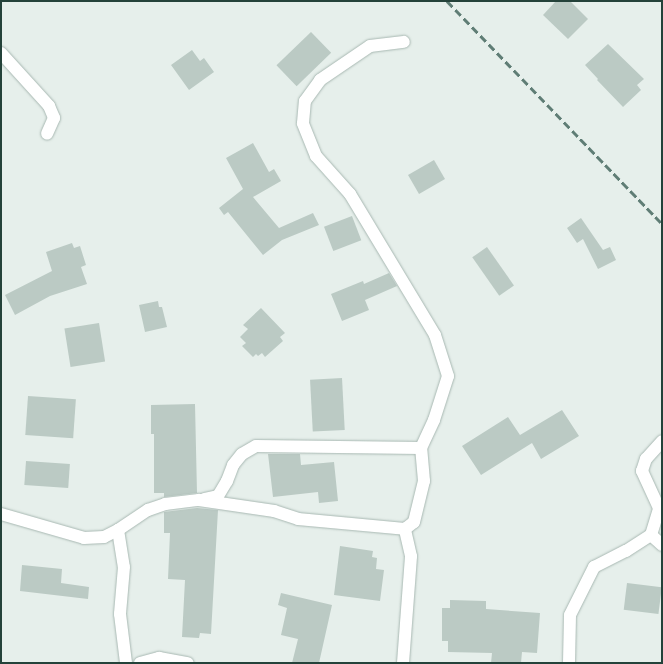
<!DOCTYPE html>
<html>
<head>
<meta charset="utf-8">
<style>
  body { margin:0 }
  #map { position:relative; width:663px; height:664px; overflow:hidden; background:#e6efeb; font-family:Barlow,sans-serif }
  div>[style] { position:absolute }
  .building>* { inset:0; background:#bbcac4; transform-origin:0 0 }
  .roads { filter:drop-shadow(0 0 1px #a8b8b2) drop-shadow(0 0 1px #a8b8b2) }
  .minor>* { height:12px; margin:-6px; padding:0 6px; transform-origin:6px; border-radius:6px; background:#fff }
  .rail>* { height:3px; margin-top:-1.5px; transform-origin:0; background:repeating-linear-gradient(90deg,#5f7d75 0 8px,transparent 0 12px) }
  span { translate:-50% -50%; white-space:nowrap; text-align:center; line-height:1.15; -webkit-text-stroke:4px #f7fbf9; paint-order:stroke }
  .frame { position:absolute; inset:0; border:2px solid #24423a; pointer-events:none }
</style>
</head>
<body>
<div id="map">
  <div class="building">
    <div style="clip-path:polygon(556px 1px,570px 1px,588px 19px,568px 39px,543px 15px)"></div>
    <div style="left:311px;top:32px;width:29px;height:48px;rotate:46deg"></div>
    <div style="clip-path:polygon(608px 44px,644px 79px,637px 85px,641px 90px,623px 107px,597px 80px,598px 79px,585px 65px)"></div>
    <div style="clip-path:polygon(192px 50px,200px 61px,204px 58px,214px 72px,189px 90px,171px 65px)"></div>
    <div style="clip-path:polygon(253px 143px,269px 172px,274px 169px,281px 181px,253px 197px,279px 228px,313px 213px,319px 225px,282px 240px,263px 255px,228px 212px,224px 215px,219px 208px,243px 189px,226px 158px)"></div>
    <div style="left:434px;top:160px;width:22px;height:30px;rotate:60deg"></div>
    <div style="left:352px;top:216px;width:26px;height:30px;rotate:69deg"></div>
    <div style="clip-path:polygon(581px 218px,603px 250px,610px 247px,616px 260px,598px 269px,583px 239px,577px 243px,567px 228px)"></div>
    <div style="clip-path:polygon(72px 243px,74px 248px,80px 246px,86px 265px,81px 267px,87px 284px,50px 296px,15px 315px,5px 295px,52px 271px,46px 252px)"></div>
    <div style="left:487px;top:247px;width:47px;height:18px;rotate:55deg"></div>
    <div style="clip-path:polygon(389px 273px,397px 286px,365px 300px,369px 310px,342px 321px,331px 294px,363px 281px,364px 284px)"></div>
    <div style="clip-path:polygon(158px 301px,159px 307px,162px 307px,167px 327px,145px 332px,139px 305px)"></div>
    <div style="clip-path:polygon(261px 308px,285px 333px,280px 337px,283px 341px,265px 357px,262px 353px,258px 356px,256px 354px,253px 357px,242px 346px,246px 343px,240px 337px,248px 329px,243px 325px)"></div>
    <div style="left:99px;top:323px;width:39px;height:35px;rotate:81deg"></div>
    <div style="left:342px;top:378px;width:52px;height:32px;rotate:87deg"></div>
    <div style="left:28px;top:396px;width:48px;height:39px;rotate:4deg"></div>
    <div style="clip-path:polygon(195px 404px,197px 493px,164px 497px,164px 493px,154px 493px,154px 434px,151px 434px,151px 405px)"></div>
    <div style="clip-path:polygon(562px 410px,579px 436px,541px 459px,532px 443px,481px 475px,462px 446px,508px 417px,520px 435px)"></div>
    <div style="clip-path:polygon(268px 454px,300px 454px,301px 465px,334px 462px,338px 501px,319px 503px,318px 492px,273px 497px)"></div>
    <div style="left:26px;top:461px;width:44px;height:24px;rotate:4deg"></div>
    <div style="clip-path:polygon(197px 508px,218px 510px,211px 634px,200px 633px,199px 638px,182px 637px,185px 580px,168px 579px,170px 533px,164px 533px,164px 512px)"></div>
    <div style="clip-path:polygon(340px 546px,373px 551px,372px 557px,377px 558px,376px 569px,384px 570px,380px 601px,334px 595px)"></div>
    <div style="clip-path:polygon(22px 565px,62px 569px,61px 583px,89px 587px,88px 599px,20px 591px)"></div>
    <div style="left:627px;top:583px;width:35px;height:27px;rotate:7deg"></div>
    <div style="clip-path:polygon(281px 593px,332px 605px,319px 663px,292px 663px,298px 639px,281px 635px,287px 608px,278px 605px)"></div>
    <div style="clip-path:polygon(450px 600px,486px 601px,486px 609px,540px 613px,537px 653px,522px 652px,521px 663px,491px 663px,492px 653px,448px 652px,448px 641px,442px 641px,442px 608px,450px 608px)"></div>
  </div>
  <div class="roads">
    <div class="minor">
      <div style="left:1px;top:53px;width:72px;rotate:47.8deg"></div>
      <div style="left:49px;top:106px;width:13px;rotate:67deg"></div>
      <div style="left:54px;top:118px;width:17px;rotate:114deg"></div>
      <div style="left:204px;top:499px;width:14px;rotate:-12deg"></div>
      <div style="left:218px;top:496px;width:17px;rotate:-59deg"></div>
      <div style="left:227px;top:481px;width:17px;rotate:-69deg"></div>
      <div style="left:233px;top:465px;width:14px;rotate:-51deg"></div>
      <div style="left:242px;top:454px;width:16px;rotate:-30deg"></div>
      <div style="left:256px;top:446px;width:165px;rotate:0.7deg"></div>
      <div style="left:1px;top:514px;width:86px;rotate:16.1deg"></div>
      <div style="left:84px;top:538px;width:20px;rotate:-3deg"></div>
      <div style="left:104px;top:537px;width:16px;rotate:-27deg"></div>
      <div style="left:118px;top:530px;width:36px;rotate:-34deg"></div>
      <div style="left:148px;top:510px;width:18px;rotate:-19deg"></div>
      <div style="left:165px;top:504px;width:34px;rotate:-7deg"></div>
      <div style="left:199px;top:500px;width:76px;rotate:8.3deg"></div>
      <div style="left:274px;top:511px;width:25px;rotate:18deg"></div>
      <div style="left:298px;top:519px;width:107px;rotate:5.3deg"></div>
      <div style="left:405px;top:529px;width:11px;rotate:-38deg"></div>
      <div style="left:414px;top:522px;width:42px;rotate:-76.3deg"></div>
      <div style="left:424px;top:481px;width:33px;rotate:-95deg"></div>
      <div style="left:421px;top:448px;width:31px;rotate:-65deg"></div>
      <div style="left:434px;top:420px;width:46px;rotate:-72.3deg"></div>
      <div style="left:448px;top:376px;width:43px;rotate:-107.6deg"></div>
      <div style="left:435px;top:335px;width:165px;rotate:-121.1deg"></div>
      <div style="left:350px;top:194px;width:51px;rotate:-131.8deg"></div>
      <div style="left:316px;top:156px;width:35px;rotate:-112deg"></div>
      <div style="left:303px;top:123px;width:22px;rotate:-85deg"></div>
      <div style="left:305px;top:101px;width:26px;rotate:-54deg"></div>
      <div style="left:320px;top:80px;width:60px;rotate:-34.2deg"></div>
      <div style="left:370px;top:46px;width:34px;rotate:-7deg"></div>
      <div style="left:118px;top:530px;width:37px;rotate:81deg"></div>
      <div style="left:124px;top:567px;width:47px;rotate:94.9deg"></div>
      <div style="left:120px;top:614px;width:49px;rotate:83deg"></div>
      <div style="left:651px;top:535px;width:15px;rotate:42deg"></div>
      <div style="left:140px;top:663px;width:20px;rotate:-15deg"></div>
      <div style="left:159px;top:658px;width:29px;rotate:10deg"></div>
      <div style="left:403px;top:663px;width:107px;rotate:-85.7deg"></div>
      <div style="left:411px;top:556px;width:28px;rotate:-103deg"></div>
      <div style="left:569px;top:663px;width:48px;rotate:-88.8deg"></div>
      <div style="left:570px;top:615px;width:54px;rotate:-63.4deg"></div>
      <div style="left:594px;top:567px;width:36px;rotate:-27deg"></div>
      <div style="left:626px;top:551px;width:30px;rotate:-33deg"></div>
      <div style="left:651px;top:535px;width:28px;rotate:-73deg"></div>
      <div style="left:659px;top:508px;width:41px;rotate:-114.7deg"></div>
      <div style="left:642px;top:471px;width:13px;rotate:-72deg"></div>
      <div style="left:646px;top:459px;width:24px;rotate:-48deg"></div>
    </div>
  </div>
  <div class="rail">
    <div style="left:447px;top:1px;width:310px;rotate:46deg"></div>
  </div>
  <div class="frame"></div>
</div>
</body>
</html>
